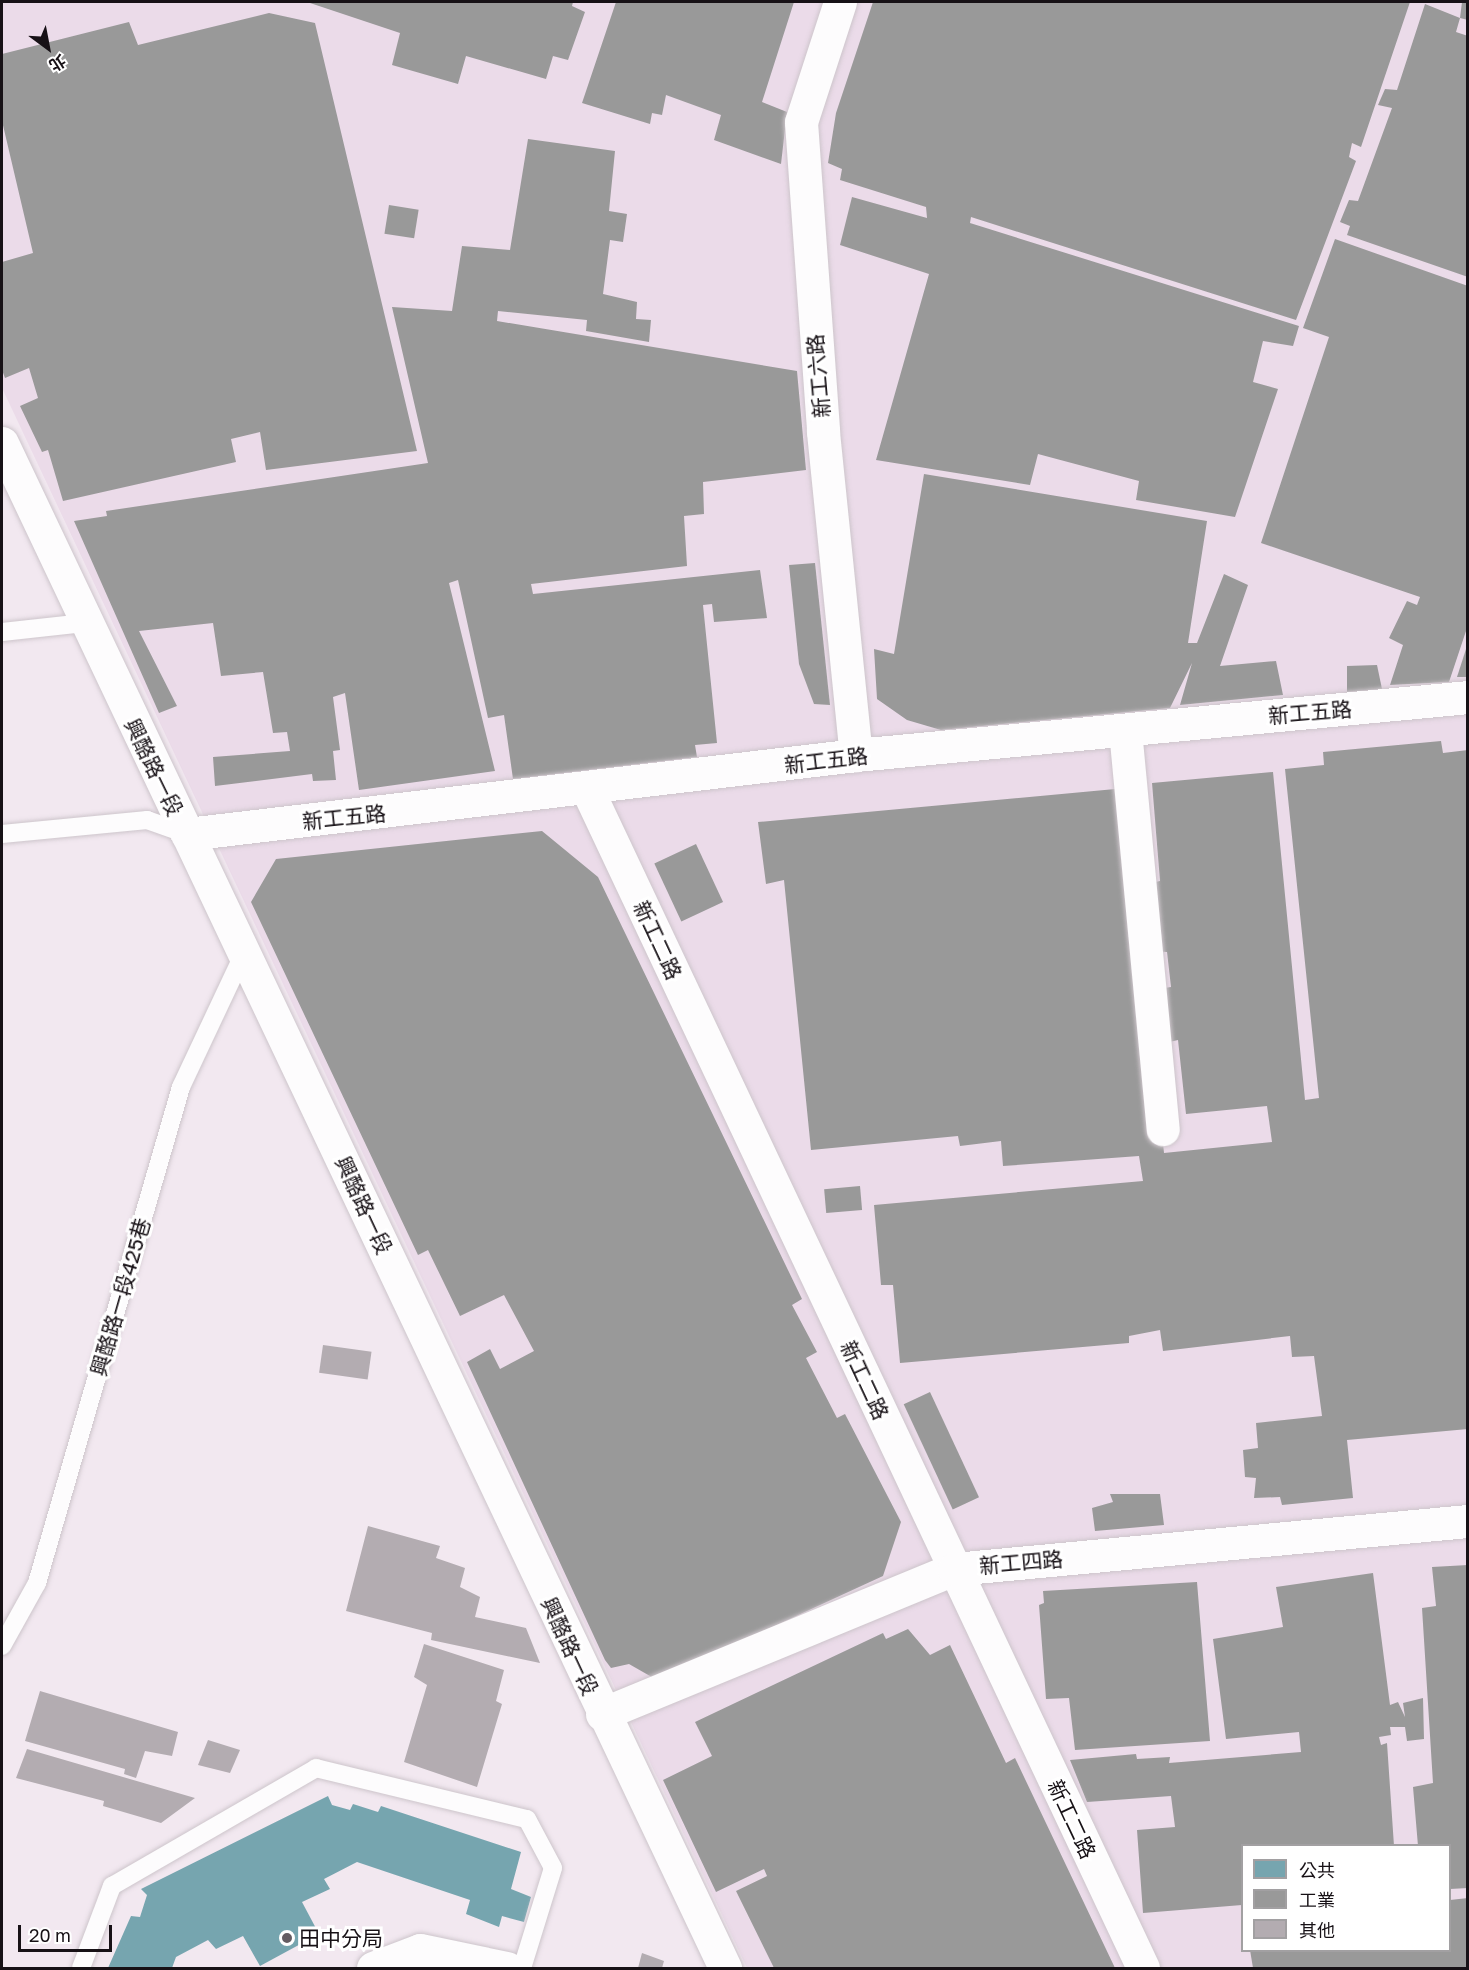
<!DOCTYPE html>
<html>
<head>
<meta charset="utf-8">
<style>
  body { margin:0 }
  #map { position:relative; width:1469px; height:1970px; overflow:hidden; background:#f2e8f0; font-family:"Golos Text","Noto Sans TC",sans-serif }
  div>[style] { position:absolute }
  .built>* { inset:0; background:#ebdbe9 }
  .public>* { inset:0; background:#76a5af }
  .industry>* { inset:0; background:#999; transform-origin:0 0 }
  .building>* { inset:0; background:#b3acb1; transform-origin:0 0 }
  .roads { filter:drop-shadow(0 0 2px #cdc5cb) drop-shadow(0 0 2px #cdc5cb) }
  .service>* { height:18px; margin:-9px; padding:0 9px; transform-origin:9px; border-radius:9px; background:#fdfcfd }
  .minor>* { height:33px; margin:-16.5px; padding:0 16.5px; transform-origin:16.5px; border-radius:16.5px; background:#fdfcfd }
  .tertiary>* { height:33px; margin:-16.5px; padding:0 16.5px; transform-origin:16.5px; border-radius:16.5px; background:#fdfcfd }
  .dots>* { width:16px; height:16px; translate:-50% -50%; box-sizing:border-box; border:3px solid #fff; border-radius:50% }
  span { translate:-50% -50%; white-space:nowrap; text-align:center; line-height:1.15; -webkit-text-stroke:6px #fff; paint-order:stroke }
  .street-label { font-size:21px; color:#171116 }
  .poi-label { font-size:21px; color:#171116 }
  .left { translate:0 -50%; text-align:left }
  .frame { position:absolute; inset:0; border:3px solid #171116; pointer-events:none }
  .legend { position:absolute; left:1241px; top:1844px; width:210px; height:108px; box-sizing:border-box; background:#fff; border:2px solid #a2a0a2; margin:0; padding:8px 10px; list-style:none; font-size:18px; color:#171116 }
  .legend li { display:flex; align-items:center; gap:12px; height:30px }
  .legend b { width:30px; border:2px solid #a2a0a2 }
  .north { position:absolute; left:18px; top:18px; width:60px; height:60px; -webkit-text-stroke:4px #fff; paint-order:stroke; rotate:148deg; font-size:16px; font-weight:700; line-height:24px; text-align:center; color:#171116 }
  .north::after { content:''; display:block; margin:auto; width:21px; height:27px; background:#171116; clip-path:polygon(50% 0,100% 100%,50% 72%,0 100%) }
  .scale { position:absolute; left:18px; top:1925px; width:94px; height:27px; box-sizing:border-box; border:3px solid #171116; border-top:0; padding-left:8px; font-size:18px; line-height:21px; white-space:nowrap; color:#171116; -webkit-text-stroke:4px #fff; paint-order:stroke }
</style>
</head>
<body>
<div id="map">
  <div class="built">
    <div style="clip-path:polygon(evenodd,2px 2px,1467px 2px,1467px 1968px,747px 1968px,2px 388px,2px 2px,1242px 1846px,1450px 1846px,1450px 1950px,1242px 1950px,1242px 1846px)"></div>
  </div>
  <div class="public">
    <div style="clip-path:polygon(328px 1796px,332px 1805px,350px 1810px,353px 1804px,378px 1812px,381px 1806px,521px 1852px,511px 1889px,531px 1897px,524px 1922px,502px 1916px,499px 1927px,466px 1914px,470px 1900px,357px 1862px,324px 1879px,330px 1889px,302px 1902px,319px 1934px,260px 1966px,243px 1936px,216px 1949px,208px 1940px,176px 1957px,172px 1968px,108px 1968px,131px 1916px,140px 1917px,147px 1895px,141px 1889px)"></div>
  </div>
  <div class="industry">
    <div style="clip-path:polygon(307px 2px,573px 2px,572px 6px,585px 12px,568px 60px,553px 56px,546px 79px,466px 56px,458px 84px,392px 65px,400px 33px)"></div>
    <div style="clip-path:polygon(616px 2px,794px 2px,762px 102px,787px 112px,781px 164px,714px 140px,721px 115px,666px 95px,662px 115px,652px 113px,650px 124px,582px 103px)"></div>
    <div style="clip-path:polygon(873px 2px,1410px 2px,1361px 147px,1352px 143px,1349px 157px,1356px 161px,1296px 320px,971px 217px,970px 223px,1299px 326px,1293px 346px,1263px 341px,1253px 382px,1278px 389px,1235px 517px,1136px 500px,1139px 481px,1038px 454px,1030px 485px,876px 460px,929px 274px,840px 245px,852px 197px,927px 218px,926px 207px,840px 180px,842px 169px,828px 163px,836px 113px)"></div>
    <div style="clip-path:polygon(1462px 2px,1468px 2px,1468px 20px,1460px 18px)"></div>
    <div style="clip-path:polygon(1425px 4px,1460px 18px,1456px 32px,1468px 36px,1468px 277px,1347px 235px,1350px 226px,1340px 222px,1349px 200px,1358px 201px,1392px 108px,1378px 105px,1385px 89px,1397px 90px)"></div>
    <div style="clip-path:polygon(269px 13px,315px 23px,417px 451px,266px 470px,260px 432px,231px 439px,236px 462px,63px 501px,48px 450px,42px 452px,20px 406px,38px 398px,29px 368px,5px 378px,2px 370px,2px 262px,33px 253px,2px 121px,2px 54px,129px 22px,138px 45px)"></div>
    <div style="clip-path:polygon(528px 139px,615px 151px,609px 211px,627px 214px,623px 242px,610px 240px,603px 294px,637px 302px,636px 319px,651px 320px,649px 342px,586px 331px,587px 320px,498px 311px,497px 321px,797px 371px,806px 470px,703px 482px,704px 514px,684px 516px,687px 566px,531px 584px,533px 594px,760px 570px,767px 618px,714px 622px,712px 604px,703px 605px,717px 743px,695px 745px,697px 757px,513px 779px,504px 715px,488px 718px,458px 580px,449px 583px,495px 771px,359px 790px,345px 693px,333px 697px,340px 750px,333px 751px,336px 780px,313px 781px,312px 774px,215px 786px,213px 757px,290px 751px,287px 732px,273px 733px,263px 672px,221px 676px,213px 623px,139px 631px,177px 706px,159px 713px,74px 521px,107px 516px,106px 511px,428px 463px,392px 307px,452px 311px,462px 246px,510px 250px)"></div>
    <div style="left:389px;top:205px;width:30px;height:29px;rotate:9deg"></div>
    <div style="clip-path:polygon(1335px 239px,1468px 286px,1468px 625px,1449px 682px,1390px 685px,1403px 645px,1389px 638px,1407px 601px,1417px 605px,1420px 597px,1261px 543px,1329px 337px,1303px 328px)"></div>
    <div style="clip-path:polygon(924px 474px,1207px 521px,1188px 643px,1197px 643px,1224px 574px,1248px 585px,1220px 666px,1276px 661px,1283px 695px,1180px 705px,1192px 663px,1170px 708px,941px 730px,907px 720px,877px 699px,874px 649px,894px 654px)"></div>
    <div style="clip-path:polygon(815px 563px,830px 705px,814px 704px,799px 664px,789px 565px)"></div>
    <div style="clip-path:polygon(1467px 646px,1468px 677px,1457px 677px)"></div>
    <div style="clip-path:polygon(1377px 665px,1382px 689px,1347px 692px,1347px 666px)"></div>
    <div style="clip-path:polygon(1441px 741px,1443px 753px,1468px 750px,1468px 1429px,1347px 1440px,1353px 1498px,1282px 1505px,1280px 1497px,1254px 1498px,1256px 1478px,1245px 1477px,1243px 1450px,1258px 1448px,1256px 1423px,1322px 1416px,1314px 1356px,1292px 1357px,1290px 1336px,1163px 1351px,1160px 1330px,1129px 1336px,1129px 1343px,900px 1363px,893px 1285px,881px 1285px,874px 1205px,1143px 1181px,1139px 1156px,1003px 1166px,1001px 1141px,960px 1146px,958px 1136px,811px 1150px,784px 880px,766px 884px,758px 822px,1126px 788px,1164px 1153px,1272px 1142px,1267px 1106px,1186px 1114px,1178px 1040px,1165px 1043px,1158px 989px,1171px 987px,1167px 952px,1153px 951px,1147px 884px,1160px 881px,1152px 783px,1273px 772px,1305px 1100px,1319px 1098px,1285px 769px,1324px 765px,1323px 752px)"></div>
    <div style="clip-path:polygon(542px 831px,598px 877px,802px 1299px,792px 1305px,817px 1352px,806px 1358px,837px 1418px,845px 1414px,901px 1522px,883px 1576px,657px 1680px,629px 1664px,611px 1668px,605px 1660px,467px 1362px,490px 1349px,500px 1369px,534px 1351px,504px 1295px,460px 1316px,428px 1250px,418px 1255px,251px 902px,276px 859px)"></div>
    <div style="left:696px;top:844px;width:64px;height:46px;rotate:65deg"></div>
    <div style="left:860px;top:1186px;width:24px;height:36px;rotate:85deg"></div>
    <div style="left:930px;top:1392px;width:116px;height:29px;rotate:65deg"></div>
    <div style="clip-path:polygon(1110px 1494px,1160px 1494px,1164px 1525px,1095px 1531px,1092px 1508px,1113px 1502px)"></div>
    <div style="clip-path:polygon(1468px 1565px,1468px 1888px,1450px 1889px,1450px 1846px,1418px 1846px,1413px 1787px,1433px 1783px,1422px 1608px,1436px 1606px,1432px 1567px)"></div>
    <div style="clip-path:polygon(1373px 1573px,1390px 1705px,1398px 1702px,1405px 1717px,1403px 1703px,1423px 1698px,1424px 1739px,1407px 1741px,1405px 1727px,1390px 1727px,1391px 1735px,1379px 1737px,1381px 1745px,1387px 1743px,1394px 1846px,1242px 1846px,1242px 1905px,1143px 1913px,1137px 1830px,1175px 1827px,1171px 1796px,1087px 1802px,1070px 1760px,1136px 1754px,1137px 1759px,1170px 1757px,1169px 1763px,1301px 1752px,1299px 1732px,1226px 1739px,1213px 1639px,1283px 1627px,1276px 1587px)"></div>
    <div style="clip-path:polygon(1197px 1582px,1210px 1741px,1075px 1750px,1069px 1698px,1046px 1699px,1039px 1605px,1044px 1603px,1043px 1591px)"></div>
    <div style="clip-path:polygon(908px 1629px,930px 1655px,950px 1645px,1006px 1763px,1015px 1758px,1115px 1968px,774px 1968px,736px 1891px,767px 1876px,764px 1869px,716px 1892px,663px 1780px,712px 1756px,695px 1722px,883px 1633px,886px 1639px)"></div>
    <div style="clip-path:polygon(1468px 1898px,1468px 1968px,1253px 1968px,1250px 1950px,1450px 1950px,1450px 1900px)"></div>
  </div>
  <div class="building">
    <div style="left:323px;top:1345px;width:49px;height:28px;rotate:8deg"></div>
    <div style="clip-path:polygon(368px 1526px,440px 1546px,436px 1558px,465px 1568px,460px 1587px,480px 1597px,475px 1617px,526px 1628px,540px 1663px,431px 1640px,432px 1633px,346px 1611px)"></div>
    <div style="clip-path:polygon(424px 1644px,504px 1670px,496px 1701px,502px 1704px,477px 1787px,404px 1762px,427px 1685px,414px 1677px)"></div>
    <div style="clip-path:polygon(40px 1691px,178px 1732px,172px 1756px,145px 1751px,136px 1778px,124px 1774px,125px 1769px,25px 1741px)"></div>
    <div style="clip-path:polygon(208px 1740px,240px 1750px,230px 1773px,198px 1765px)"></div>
    <div style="clip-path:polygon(27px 1749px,195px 1798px,161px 1823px,103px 1806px,104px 1801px,16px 1778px)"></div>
    <div style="clip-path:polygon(642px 1953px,664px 1961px,662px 1968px,638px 1968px)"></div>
  </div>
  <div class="roads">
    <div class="service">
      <div style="left:2px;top:632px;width:83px;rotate:-6.2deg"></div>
      <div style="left:2px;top:834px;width:146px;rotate:-5.5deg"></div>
      <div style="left:147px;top:820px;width:42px;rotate:19.3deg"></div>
      <div style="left:2px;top:1646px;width:72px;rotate:-60.9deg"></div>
      <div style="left:37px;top:1583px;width:516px;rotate:-73.81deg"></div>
      <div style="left:181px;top:1087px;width:148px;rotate:-64.8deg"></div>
      <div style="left:81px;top:1968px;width:88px;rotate:-69.3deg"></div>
      <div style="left:112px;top:1886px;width:236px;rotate:-30deg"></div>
      <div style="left:316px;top:1768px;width:217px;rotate:13.6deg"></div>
      <div style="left:527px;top:1819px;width:55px;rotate:62deg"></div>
      <div style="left:553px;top:1868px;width:105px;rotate:107.2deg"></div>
    </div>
    <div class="minor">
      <div style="left:840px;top:2px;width:126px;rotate:108deg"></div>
      <div style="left:801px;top:122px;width:311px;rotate:85.9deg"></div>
      <div style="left:823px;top:432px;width:325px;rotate:84.2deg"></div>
      <div style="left:1125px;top:730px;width:401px;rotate:84.6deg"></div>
      <div style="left:588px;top:791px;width:1301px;rotate:64.75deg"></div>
      <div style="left:187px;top:834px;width:674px;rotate:-6.73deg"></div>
      <div style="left:856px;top:755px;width:615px;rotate:-5.41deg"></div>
      <div style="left:602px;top:1714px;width:381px;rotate:-22.4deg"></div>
      <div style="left:954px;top:1569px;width:516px;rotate:-5.34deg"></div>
      <div style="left:373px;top:1968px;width:50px;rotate:-21deg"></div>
      <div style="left:420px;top:1950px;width:89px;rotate:11.7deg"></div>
    </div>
    <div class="tertiary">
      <div style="left:2px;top:443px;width:1688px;rotate:64.63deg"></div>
    </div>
  </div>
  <div class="dots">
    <div style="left:287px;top:1938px;background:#645c62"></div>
  </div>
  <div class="street-label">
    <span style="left:818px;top:376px;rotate:-95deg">新工六路</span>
    <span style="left:1310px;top:712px;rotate:-5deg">新工五路</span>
    <span style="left:826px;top:760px;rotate:-7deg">新工五路</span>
    <span style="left:154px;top:767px;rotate:64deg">興酪路一段</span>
    <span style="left:344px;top:817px;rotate:-6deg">新工五路</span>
    <span style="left:658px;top:940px;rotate:65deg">新工二路</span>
    <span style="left:364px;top:1205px;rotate:65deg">興酪路一段</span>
    <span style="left:120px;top:1297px;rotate:-74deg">興酪路一段425巷</span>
    <span style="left:865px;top:1380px;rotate:65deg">新工二路</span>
    <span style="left:1021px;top:1562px;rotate:-5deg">新工四路</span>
    <span style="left:570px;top:1646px;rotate:65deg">興酪路一段</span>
    <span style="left:1072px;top:1819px;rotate:65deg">新工二路</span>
  </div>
  <div class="poi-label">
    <span class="left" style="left:299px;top:1938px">田中分局</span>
  </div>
  <div class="frame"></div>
  <ul class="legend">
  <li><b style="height:16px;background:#76a5af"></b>公共</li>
  <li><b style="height:16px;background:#999"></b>工業</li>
  <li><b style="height:16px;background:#b3acb1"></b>其他</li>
  </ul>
  <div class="north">北</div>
  <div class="scale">20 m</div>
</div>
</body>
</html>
